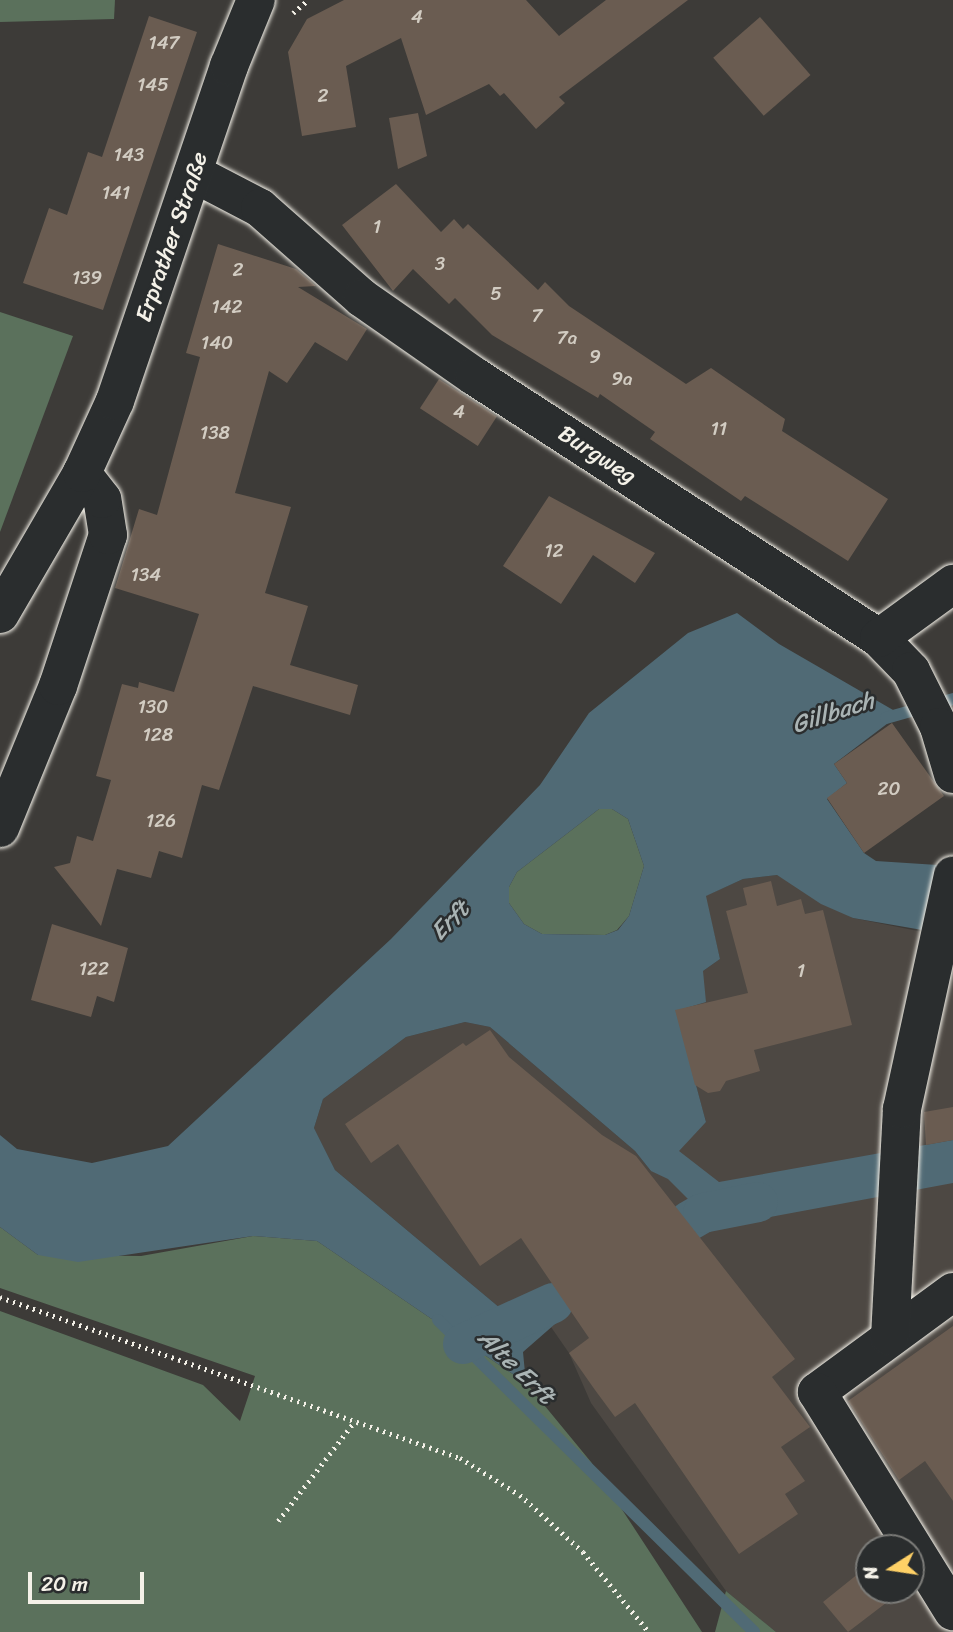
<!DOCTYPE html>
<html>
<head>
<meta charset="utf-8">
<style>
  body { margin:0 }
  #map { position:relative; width:953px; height:1632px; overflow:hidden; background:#3d3b38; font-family:Sriracha,sans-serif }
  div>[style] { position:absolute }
  .built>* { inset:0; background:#4d4843 }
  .green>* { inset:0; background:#5b715c }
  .water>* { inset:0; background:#506a75 }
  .stream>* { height:12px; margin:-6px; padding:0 6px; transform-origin:6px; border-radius:6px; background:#506a75 }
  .canal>* { height:40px; margin:-20px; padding:0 20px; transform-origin:20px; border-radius:20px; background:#506a75 }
  .building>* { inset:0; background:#6a5c51; transform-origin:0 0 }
  .path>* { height:4.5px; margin-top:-2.25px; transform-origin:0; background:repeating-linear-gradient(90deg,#f4f1e8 0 2px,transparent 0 7px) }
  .roads { filter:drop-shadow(0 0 2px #f4f1e8) drop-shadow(0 0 2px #f4f1e8) }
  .minor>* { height:38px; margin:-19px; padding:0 19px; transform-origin:19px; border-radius:19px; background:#2a2d2e }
  .major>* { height:38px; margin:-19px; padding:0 19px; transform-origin:19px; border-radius:19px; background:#2a2d2e }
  span { translate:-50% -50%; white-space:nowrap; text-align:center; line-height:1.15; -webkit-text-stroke:5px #2a2d2e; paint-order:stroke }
  .number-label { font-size:19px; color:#d2ccc2 }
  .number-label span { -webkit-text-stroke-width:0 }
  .street-label { font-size:23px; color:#f4f1e8 }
  .water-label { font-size:24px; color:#aab4b4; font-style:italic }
  .north { position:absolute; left:855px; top:1534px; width:70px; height:70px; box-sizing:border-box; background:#2a2d2e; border:2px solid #7b7b78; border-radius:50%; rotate:258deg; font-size:19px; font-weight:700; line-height:28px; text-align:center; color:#f4f1e8 }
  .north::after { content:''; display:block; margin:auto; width:24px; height:32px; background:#ffd166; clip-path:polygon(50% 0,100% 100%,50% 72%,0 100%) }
  .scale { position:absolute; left:28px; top:1572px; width:116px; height:32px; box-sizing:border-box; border:4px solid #f4f1e8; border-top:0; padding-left:9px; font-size:21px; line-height:24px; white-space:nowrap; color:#f4f1e8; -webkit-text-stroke:5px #2a2d2e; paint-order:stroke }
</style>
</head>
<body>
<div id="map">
  <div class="built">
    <div style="clip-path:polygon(evenodd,777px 875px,853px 918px,953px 938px,953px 1632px,776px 1632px,726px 1591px,591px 1403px,569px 1353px,551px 1327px,563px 1317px,500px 1308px,335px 1170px,314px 1128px,323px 1099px,406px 1037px,465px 1022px,490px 1027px,635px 1151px,651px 1171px,706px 1122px,675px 1010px,701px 982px,703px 971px,720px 959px,705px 896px,743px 879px,777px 875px,869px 1548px,911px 1548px,911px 1590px,869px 1590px,869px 1548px)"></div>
  </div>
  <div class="green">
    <div style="clip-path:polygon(0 0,115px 0,114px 19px,0 22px)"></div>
    <div style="clip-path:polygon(0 312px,73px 336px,0 532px)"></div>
    <div style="clip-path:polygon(599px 809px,612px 809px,628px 819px,644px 866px,629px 916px,617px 930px,605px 935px,542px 934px,524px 924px,509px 903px,509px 887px,517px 872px)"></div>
    <div style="clip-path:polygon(0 1227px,38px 1255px,141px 1256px,253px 1236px,317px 1241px,526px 1383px,591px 1462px,702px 1632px,0 1632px,0 1311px,203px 1385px,240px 1421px,255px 1376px,0 1288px)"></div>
    <div style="clip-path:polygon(726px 1591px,776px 1632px,715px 1632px)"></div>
  </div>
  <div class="water">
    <div style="clip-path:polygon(evenodd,737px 613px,779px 644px,900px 714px,834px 764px,847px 783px,827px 799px,864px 853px,876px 861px,953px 866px,928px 931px,853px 918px,821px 904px,777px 875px,743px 879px,706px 896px,720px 959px,703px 971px,706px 1002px,676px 1011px,706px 1122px,679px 1151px,719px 1182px,953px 1140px,953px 1183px,716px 1227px,668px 1179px,651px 1171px,635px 1151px,490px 1027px,465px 1022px,406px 1037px,323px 1099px,314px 1128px,335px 1170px,500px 1308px,544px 1291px,563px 1317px,523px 1352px,526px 1383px,317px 1241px,253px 1236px,78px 1262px,38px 1255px,0 1227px,0 1135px,17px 1149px,92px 1163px,168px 1146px,391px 939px,540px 785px,589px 713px,688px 633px,737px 613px,599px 809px,612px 809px,628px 819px,644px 866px,629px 916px,618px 930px,605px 935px,542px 934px,524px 924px,509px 903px,509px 887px,517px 872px,599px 809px)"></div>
  </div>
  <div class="stream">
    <div style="left:886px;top:718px;width:70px;rotate:-15.8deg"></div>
    <div style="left:438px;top:1320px;width:444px;rotate:44.6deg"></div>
  </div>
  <div class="canal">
    <div style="left:689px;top:1221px;width:16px;rotate:-30deg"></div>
    <div style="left:703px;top:1213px;width:56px;rotate:-11.3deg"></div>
    <div style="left:463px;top:1344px;width:99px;rotate:-24.5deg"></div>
  </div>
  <div class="building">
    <div style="clip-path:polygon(344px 0,526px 0,559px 36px,606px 0,688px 0,559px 97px,565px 103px,536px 129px,504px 93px,500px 96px,489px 84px,426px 115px,401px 38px,346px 66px,356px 127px,302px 136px,288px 52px,307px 19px)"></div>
    <div style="clip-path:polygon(149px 16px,197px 32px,103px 310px,23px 283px,49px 208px,67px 215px,88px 152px,102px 157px)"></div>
    <div style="left:760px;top:17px;width:77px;height:62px;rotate:49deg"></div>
    <div style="clip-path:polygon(418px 113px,427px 156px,398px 169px,389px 118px)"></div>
    <div style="clip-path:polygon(396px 184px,441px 232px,454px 219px,463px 229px,468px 224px,538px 290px,545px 282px,569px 306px,686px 384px,711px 368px,785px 419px,782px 431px,888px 499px,848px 561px,745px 496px,741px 501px,650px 439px,655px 432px,600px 394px,598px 398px,492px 335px,455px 298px,449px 304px,413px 269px,393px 291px,342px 225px)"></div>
    <div style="clip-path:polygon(218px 244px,296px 269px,316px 286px,298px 287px,367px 329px,347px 361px,315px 342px,287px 383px,269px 371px,235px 493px,291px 507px,265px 593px,308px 606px,290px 665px,358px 685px,350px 715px,253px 686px,219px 790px,202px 785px,182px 858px,159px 851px,151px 878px,117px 869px,101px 926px,54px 867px,70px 863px,77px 836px,93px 841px,111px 780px,96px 776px,122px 684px,138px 688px,139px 682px,174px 692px,199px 614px,115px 588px,139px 509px,157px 515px,200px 357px,186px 353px)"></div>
    <div style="left:439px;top:379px;width:69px;height:35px;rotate:33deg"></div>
    <div style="clip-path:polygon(549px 496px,655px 553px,635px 583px,593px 555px,561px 604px,503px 566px)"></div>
    <div style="clip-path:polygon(892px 723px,944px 796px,864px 853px,827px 798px,847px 783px,834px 764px)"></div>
    <div style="clip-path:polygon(771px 881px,777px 906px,801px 899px,805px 914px,823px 910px,852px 1025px,754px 1050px,760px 1071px,726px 1081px,720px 1091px,708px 1093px,695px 1085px,675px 1010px,748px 993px,726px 911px,747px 905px,743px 888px)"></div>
    <div style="clip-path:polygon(52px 924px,128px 948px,114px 1002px,97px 996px,91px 1017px,31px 1000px)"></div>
    <div style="clip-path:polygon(490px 1030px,509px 1057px,602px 1135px,636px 1156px,795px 1359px,772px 1377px,810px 1427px,781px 1447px,805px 1481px,785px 1494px,798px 1514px,739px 1554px,635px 1403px,615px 1417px,595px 1390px,569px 1353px,589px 1338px,521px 1238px,480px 1266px,398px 1144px,371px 1163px,345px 1124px,463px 1043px,466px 1046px)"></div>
    <div style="clip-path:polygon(953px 1107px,953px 1140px,926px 1145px,924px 1112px)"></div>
    <div style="clip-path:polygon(953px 1326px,953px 1501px,925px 1461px,899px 1480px,848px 1401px)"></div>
    <div style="clip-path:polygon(869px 1565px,869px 1590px,903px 1590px,848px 1632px,823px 1602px)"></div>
  </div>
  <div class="path">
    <div style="left:293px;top:13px;width:20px;rotate:-41deg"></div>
    <div style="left:0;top:1297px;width:487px;rotate:19.3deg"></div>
    <div style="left:460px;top:1458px;width:70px;rotate:31.7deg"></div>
    <div style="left:520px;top:1495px;width:85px;rotate:42.1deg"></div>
    <div style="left:583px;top:1552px;width:104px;rotate:50.5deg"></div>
    <div style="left:278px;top:1521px;width:126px;rotate:-52.4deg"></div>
  </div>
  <div class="roads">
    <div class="minor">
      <div style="left:193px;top:173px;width:76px;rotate:27.6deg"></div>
      <div style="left:260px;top:208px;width:136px;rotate:41.4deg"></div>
      <div style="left:362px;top:298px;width:136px;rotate:34.9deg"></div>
      <div style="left:474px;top:376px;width:482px;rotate:32.9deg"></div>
      <div style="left:879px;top:638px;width:46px;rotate:45.9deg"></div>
      <div style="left:911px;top:671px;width:63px;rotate:63.4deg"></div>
      <div style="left:939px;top:727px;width:49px;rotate:73.4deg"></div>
      <div style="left:879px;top:638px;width:92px;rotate:-36.1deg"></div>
      <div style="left:0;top:828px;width:153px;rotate:-67.8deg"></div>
      <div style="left:58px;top:686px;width:159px;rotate:-71.7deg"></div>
      <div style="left:108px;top:535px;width:36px;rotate:-99deg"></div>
      <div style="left:102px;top:499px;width:33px;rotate:-128deg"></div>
      <div style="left:953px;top:1292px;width:169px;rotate:143.7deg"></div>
      <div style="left:817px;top:1392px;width:258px;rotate:58.2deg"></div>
      <div style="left:890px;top:1337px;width:228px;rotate:-87deg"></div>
      <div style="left:902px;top:1109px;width:239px;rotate:-77.7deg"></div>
    </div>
    <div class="major">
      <div style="left:0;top:614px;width:163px;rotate:-59.8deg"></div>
      <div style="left:82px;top:473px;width:79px;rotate:-65.4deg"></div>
      <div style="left:115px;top:401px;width:354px;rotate:-71.2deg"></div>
      <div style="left:229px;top:66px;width:71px;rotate:-67.8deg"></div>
    </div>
  </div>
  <div class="number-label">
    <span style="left:417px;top:17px">4</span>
    <span style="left:164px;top:43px">147</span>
    <span style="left:153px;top:85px">145</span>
    <span style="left:323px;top:96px">2</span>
    <span style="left:129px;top:155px">143</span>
    <span style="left:116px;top:193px">141</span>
    <span style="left:377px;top:227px">1</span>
    <span style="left:440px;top:264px">3</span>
    <span style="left:238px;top:270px">2</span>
    <span style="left:87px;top:278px">139</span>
    <span style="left:496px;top:294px">5</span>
    <span style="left:227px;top:307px">142</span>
    <span style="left:537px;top:316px">7</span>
    <span style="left:567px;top:338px">7a</span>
    <span style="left:217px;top:343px">140</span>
    <span style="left:595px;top:357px">9</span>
    <span style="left:622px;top:379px">9a</span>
    <span style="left:459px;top:412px">4</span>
    <span style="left:719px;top:429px">11</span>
    <span style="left:215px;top:433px">138</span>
    <span style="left:554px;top:551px">12</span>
    <span style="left:146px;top:575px">134</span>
    <span style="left:153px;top:707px">130</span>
    <span style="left:158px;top:735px">128</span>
    <span style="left:889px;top:789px">20</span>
    <span style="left:161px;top:821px">126</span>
    <span style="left:94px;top:969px">122</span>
    <span style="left:801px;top:971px">1</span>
  </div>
  <div class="street-label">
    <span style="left:172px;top:237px;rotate:-71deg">Erprather Straße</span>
    <span style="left:597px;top:455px;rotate:33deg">Burgweg</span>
  </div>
  <div class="water-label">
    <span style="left:833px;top:713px;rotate:-18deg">Gillbach</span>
    <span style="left:450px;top:921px;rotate:-46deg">Erft</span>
    <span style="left:516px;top:1367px;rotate:44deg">Alte Erft</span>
  </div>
  <div class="north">N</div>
  <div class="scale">20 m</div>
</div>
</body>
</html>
